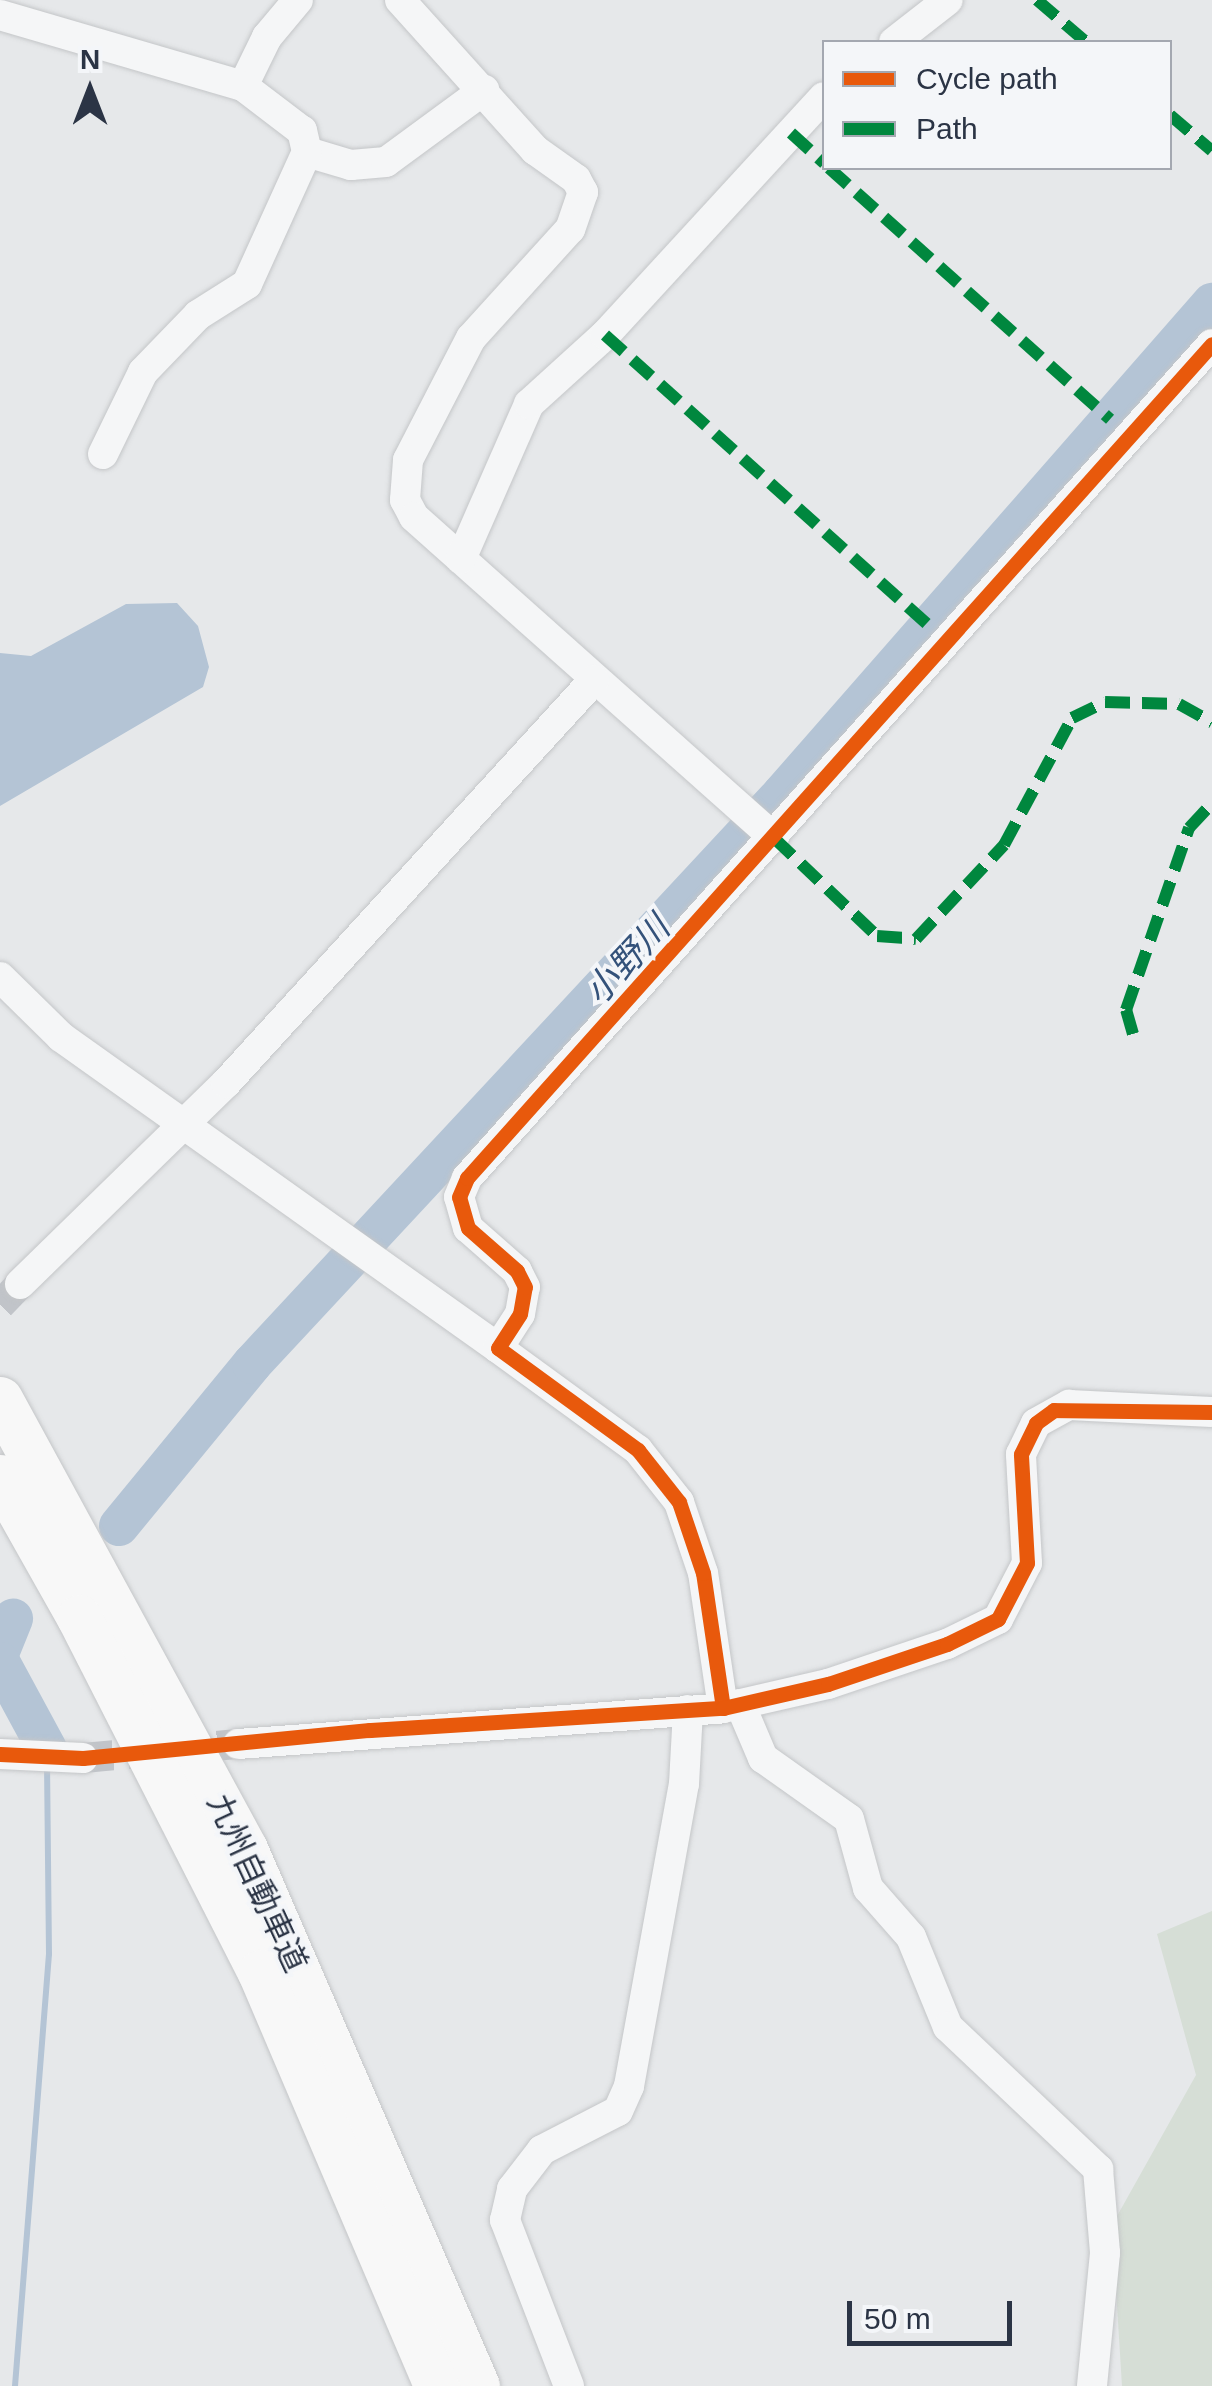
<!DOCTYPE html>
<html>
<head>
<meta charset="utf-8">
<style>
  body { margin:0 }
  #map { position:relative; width:1212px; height:2386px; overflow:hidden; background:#e6e8ea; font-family:Helvetica,"Noto Sans JP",sans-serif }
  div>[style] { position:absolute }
  .green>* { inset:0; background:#d6ded6 }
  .water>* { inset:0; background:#b4c4d5 }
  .stream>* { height:6px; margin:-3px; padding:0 3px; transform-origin:3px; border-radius:3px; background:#b4c4d5 }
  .river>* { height:40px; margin:-20px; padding:0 20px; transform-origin:20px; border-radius:20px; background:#b4c4d5 }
  .minor-tunnel>* { height:30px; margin-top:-15px; transform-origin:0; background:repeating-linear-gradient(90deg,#c1c4c9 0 30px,transparent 0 45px) }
  .roads { filter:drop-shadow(0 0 2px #c4c6c8) drop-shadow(0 0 2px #c4c6c8) }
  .minor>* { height:30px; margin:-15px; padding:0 15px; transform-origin:15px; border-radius:15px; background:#f5f6f7 }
  .highway>* { height:45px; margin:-22.5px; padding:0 22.5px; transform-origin:22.5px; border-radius:22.5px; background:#f8f8f8 }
  .quiet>* { height:12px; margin-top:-6px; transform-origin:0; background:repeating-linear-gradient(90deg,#00873e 0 25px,transparent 0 37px) }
  .cycleway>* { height:15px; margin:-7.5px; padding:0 7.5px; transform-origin:7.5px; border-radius:7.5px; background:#e8590c }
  span { translate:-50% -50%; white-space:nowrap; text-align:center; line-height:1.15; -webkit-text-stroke:8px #f4f6f9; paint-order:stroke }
  .street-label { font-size:32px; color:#2b3445 }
  .water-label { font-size:35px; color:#34527a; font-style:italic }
  .legend { position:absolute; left:822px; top:40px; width:350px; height:130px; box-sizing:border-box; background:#f4f6f9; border:2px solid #a4a8b1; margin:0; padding:12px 18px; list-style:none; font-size:30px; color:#2b3445 }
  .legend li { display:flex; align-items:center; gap:20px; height:50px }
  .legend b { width:50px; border:2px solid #a4a8b1 }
  .north { position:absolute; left:40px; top:40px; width:100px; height:100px; -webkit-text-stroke:8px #f4f6f9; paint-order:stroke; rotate:0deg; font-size:28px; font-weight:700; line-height:40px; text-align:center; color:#2b3445 }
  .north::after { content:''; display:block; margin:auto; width:35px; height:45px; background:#2b3445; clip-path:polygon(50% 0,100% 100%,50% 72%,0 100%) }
  .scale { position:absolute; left:847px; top:2301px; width:165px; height:45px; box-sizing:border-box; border:5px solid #2b3445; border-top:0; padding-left:12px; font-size:30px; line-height:35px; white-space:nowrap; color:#2b3445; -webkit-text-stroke:8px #f4f6f9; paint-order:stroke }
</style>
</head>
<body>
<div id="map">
  <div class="green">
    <div style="clip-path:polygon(1212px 1911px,1212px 2386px,1122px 2386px,1112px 2225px,1196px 2075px,1157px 1934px)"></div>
  </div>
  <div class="water">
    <div style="clip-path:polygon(177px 603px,198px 626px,209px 667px,203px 687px,0 806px,0 653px,31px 656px,126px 604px)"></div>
  </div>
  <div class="stream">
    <div style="left:15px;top:2386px;width:433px;rotate:-85.5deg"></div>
    <div style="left:49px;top:1954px;width:189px;rotate:-90.6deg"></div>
  </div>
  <div class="river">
    <div style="left:119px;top:1526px;width:210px;rotate:-50.6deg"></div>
    <div style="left:252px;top:1364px;width:778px;rotate:-47.08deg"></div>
    <div style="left:782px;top:794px;width:653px;rotate:-48.79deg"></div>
    <div style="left:0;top:1651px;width:35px;rotate:-68deg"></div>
    <div style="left:0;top:1662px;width:99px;rotate:61.6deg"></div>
  </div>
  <div class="minor-tunnel">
    <div style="left:0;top:1305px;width:29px;rotate:-46deg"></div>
    <div style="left:83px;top:1758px;width:156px;rotate:-5.2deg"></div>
  </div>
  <div class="roads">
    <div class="minor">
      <div style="left:400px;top:0;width:202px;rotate:48deg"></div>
      <div style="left:535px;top:150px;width:50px;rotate:35.3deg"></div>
      <div style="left:576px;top:179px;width:15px;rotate:62deg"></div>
      <div style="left:583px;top:192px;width:39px;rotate:109deg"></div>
      <div style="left:570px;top:229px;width:147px;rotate:132.2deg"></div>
      <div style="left:471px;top:338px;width:137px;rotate:117.3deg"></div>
      <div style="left:408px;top:460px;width:40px;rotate:94.3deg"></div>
      <div style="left:405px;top:500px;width:19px;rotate:62deg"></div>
      <div style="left:414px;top:517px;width:482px;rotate:41.7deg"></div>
      <div style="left:0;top:15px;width:253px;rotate:16.3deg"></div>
      <div style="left:243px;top:86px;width:55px;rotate:-63.9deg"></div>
      <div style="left:267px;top:37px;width:48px;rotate:-50deg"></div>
      <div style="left:894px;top:42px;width:68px;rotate:-37.9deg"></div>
      <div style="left:307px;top:152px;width:46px;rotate:16.5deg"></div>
      <div style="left:351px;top:165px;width:35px;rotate:-5deg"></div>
      <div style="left:386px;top:162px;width:122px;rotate:-36.3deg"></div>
      <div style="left:103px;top:454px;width:91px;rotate:-64deg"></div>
      <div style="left:143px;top:372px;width:79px;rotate:-46deg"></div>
      <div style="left:198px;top:315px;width:58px;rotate:-32.3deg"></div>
      <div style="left:247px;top:284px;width:145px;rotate:-65.6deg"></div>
      <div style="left:307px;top:152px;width:22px;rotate:-103deg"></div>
      <div style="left:302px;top:131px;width:74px;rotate:-142.7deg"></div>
      <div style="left:461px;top:559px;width:169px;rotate:-66.3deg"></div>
      <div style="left:529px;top:404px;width:103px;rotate:-42.2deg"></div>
      <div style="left:605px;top:335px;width:323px;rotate:-47.4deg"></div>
      <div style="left:0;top:977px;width:86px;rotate:44.5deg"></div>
      <div style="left:61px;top:1037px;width:536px;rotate:35.44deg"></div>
      <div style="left:20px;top:1284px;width:288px;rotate:-44.3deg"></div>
      <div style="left:226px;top:1083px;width:546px;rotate:-47.6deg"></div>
      <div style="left:740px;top:1704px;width:59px;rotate:66.9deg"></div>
      <div style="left:763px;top:1758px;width:105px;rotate:35.3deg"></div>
      <div style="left:849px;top:1819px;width:72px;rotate:74.6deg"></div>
      <div style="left:868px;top:1888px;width:65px;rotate:48.7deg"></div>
      <div style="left:911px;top:1937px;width:97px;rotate:67.7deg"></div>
      <div style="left:948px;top:2027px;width:207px;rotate:43.4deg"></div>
      <div style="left:1098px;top:2169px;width:84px;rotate:85.2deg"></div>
      <div style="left:1105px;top:2253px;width:134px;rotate:95.6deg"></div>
      <div style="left:723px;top:1708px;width:136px;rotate:-98.4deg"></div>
      <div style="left:703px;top:1573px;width:75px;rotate:-108.7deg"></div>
      <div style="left:679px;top:1502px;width:66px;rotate:-128.3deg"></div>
      <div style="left:638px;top:1450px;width:173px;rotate:-143.9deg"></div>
      <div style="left:498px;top:1348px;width:40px;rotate:-57.1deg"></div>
      <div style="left:520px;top:1314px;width:27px;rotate:-80deg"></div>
      <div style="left:525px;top:1287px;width:18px;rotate:-117deg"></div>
      <div style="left:517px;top:1271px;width:65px;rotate:-138.7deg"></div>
      <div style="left:468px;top:1228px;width:32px;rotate:-106deg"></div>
      <div style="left:459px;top:1197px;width:21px;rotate:-67deg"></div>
      <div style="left:467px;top:1178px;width:1118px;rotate:-48.23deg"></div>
      <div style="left:238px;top:1744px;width:486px;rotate:-4.2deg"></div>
      <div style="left:723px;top:1708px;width:108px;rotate:-12.9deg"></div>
      <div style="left:828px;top:1684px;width:126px;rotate:-18.6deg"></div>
      <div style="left:947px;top:1644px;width:57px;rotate:-26.1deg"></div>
      <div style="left:998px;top:1619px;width:63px;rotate:-62.6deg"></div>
      <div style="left:1027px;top:1563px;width:109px;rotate:-93.2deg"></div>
      <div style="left:1021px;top:1454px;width:34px;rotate:-64deg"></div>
      <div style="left:1036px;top:1423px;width:38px;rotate:-29deg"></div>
      <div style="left:1069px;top:1405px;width:143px;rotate:2.8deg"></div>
      <div style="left:0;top:1754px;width:83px;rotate:2.8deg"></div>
      <div style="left:569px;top:2386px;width:178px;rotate:-111.1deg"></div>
      <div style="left:505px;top:2220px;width:32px;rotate:-77deg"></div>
      <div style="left:512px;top:2189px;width:49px;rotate:-52.4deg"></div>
      <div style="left:542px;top:2150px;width:85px;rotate:-27.2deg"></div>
      <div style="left:618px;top:2111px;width:27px;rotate:-66deg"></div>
      <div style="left:629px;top:2086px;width:307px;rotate:-79.7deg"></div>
      <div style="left:684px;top:1784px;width:74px;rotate:-86.9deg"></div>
    </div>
    <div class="highway">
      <div style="left:0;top:1399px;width:512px;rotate:61.43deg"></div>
      <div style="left:245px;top:1849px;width:585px;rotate:66.63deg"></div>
      <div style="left:0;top:1477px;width:161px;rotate:60.6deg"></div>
      <div style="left:79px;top:1617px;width:398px;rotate:63deg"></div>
      <div style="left:260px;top:1972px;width:450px;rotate:66.9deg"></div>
    </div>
  </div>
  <div class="quiet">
    <div style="left:1037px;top:0;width:65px;rotate:40.6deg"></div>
    <div style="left:1170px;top:115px;width:55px;rotate:40.6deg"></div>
    <div style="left:791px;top:133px;width:45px;rotate:42.3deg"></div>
    <div style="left:829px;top:168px;width:377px;rotate:41.8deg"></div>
    <div style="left:605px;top:335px;width:435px;rotate:41.9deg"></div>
    <div style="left:774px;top:838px;width:142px;rotate:43.6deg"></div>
    <div style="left:877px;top:936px;width:39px;rotate:4deg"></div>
    <div style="left:916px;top:939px;width:129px;rotate:-46.9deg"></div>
    <div style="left:1004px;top:845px;width:144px;rotate:-61.8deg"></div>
    <div style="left:1072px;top:718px;width:37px;rotate:-26deg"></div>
    <div style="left:1105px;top:702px;width:74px;rotate:1.5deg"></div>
    <div style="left:1179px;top:704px;width:38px;rotate:29deg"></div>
    <div style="left:1133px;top:1034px;width:25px;rotate:-106deg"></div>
    <div style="left:1126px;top:1010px;width:193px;rotate:-70.9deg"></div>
    <div style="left:1189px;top:828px;width:34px;rotate:-47deg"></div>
  </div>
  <div class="cycleway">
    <div style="left:723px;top:1708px;width:136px;rotate:-98.4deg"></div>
    <div style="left:703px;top:1573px;width:75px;rotate:-108.7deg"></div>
    <div style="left:679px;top:1502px;width:66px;rotate:-128.3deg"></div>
    <div style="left:638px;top:1450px;width:173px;rotate:-143.9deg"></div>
    <div style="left:498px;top:1348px;width:40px;rotate:-57.1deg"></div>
    <div style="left:520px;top:1314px;width:27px;rotate:-80deg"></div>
    <div style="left:525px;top:1287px;width:18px;rotate:-117deg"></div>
    <div style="left:517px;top:1271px;width:65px;rotate:-138.7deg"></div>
    <div style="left:468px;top:1228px;width:32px;rotate:-106deg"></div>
    <div style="left:459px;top:1197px;width:21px;rotate:-67deg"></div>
    <div style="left:467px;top:1178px;width:1118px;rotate:-48.23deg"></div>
    <div style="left:0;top:1754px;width:83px;rotate:2.8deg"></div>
    <div style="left:83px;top:1758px;width:288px;rotate:-5.6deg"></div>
    <div style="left:370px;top:1730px;width:354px;rotate:-3.6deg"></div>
    <div style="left:723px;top:1708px;width:108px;rotate:-12.9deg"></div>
    <div style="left:828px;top:1684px;width:126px;rotate:-18.6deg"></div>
    <div style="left:947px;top:1644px;width:57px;rotate:-26.1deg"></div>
    <div style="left:998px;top:1619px;width:63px;rotate:-62.6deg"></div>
    <div style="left:1027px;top:1563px;width:109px;rotate:-93.2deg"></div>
    <div style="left:1021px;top:1454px;width:34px;rotate:-64deg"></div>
    <div style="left:1036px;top:1423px;width:22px;rotate:-36deg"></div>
    <div style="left:1054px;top:1410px;width:158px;rotate:0.7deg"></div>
  </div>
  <div class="street-label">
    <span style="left:257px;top:1883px;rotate:65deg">九州自動車道</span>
  </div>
  <div class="water-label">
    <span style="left:627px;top:960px;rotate:-47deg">小野川</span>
  </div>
  <ul class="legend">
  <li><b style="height:12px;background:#e8590c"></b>Cycle path</li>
  <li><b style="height:12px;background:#00873e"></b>Path</li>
  </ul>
  <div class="north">N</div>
  <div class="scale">50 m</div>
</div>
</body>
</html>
